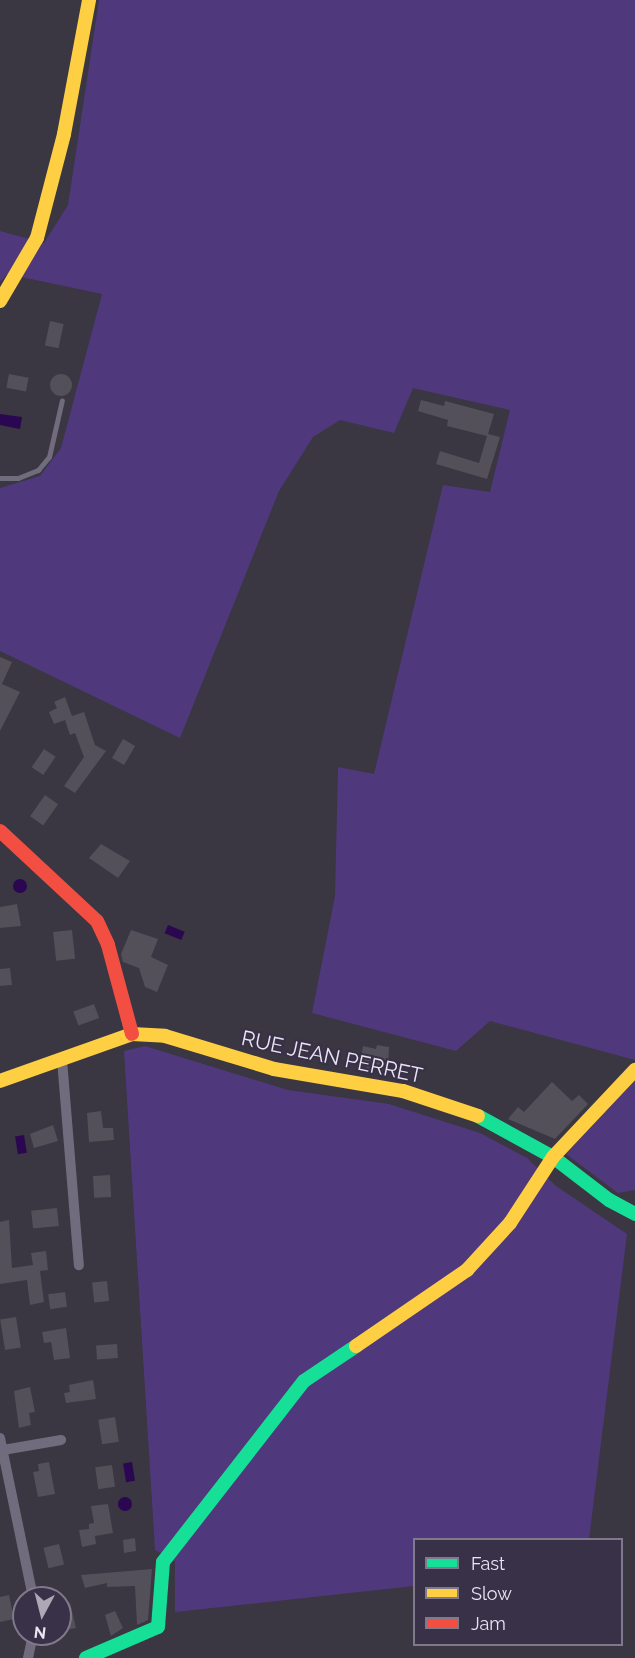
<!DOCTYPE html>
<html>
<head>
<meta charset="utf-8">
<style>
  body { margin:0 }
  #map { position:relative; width:635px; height:1658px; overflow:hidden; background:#3a3642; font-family:Raleway,sans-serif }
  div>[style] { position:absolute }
  .green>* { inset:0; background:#50387c }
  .water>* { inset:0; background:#2b0751; transform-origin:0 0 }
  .round { border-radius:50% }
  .building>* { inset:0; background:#53505a; transform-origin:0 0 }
  .lane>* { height:5px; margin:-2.5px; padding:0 2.5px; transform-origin:2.5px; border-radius:2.5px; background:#706c7d }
  .street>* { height:10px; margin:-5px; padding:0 5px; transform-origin:5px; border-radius:5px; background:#706c7d }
  .fast>* { height:14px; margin:-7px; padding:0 7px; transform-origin:7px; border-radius:7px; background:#16e098 }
  .slow>* { height:14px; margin:-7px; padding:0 7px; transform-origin:7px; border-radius:7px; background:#ffcf43 }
  .jam>* { height:14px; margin:-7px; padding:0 7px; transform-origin:7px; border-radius:7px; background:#f24e42 }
  span { translate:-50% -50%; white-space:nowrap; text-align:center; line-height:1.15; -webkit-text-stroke:4.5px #383147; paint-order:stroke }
  .street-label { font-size:21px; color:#e9e6f4 }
  .legend { position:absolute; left:413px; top:1538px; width:210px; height:108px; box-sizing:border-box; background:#383147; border:2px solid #7f798c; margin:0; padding:8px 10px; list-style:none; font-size:18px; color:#e9e6f4 }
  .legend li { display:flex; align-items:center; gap:12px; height:30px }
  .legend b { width:30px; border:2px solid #7f798c }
  .north { position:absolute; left:12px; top:1586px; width:60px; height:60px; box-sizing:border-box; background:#383147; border:2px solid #7f798c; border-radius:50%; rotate:187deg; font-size:16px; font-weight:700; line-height:24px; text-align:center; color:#e9e6f4 }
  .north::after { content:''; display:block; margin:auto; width:21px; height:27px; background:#aca8b6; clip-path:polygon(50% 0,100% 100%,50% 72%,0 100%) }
</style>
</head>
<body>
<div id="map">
  <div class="green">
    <div style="clip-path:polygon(99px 0,635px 0,635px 1060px,490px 1021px,456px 1051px,312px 1013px,335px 896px,338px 767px,374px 774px,443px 485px,490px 492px,510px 410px,413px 388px,394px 433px,340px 420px,313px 437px,279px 491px,180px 738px,0 651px,0 488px,40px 476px,61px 448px,102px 294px,7px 274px,0 282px,0 231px,44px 243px,68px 205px)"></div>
    <div style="clip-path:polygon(145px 1046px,288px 1090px,389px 1104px,480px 1133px,527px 1158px,556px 1186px,627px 1234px,589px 1539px,414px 1540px,414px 1586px,175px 1612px,175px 1561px,155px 1550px,124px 1051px)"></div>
    <div style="clip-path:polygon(635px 1080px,635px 1190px,618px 1193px,566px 1154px)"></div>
  </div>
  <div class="water">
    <div style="clip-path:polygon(0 414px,22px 417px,20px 429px,0 425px)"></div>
    <div class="round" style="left:13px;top:879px;width:14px;height:14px"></div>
    <div style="left:168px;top:925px;width:18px;height:9px;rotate:22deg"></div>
    <div style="left:24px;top:1135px;width:18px;height:9px;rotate:81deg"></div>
    <div style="left:132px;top:1462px;width:19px;height:9px;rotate:81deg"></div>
    <div class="round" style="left:118px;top:1497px;width:14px;height:14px"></div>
  </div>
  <div class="building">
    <div style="left:50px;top:321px;width:14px;height:25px;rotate:12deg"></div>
    <div class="round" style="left:50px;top:374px;width:22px;height:22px"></div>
    <div style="left:9px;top:374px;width:20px;height:14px;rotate:11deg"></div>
    <div style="clip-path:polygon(421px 400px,444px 406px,445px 401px,494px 414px,488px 434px,500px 437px,487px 479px,436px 464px,440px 451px,479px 463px,487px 436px,447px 426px,448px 420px,418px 411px)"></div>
    <div style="clip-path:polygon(0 657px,12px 662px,2px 684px,20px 692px,0 731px)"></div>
    <div style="clip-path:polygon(65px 697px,72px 716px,84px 712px,95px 745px,106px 751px,75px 793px,64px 786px,84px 757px,75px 733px,70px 735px,65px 720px,54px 724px,49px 712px,57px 708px,54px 702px)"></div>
    <div style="left:123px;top:739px;width:14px;height:22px;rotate:30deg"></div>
    <div style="left:44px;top:749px;width:14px;height:22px;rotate:34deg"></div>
    <div style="left:45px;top:795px;width:16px;height:26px;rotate:35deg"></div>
    <div style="clip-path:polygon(101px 844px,130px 861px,118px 878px,89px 858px)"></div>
    <div style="clip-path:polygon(17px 904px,21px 926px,0 928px,0 907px)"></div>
    <div style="left:72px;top:930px;width:29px;height:19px;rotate:84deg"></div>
    <div style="clip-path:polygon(131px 930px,158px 939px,151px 957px,168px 965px,157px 992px,145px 987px,139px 968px,123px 962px,121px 954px)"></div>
    <div style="clip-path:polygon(10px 968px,12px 985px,0 986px,0 969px)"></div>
    <div style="left:94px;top:1004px;width:15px;height:22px;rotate:70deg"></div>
    <div style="clip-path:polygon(377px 1045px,389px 1047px,388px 1071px,366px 1069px,367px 1065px,360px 1064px,363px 1046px,376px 1049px)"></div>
    <div style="clip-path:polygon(552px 1082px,572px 1101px,579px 1095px,588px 1104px,555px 1139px,508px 1119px,518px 1107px,524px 1112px)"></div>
    <div style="clip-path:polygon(101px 1111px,103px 1128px,113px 1128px,114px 1140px,89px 1142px,87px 1113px)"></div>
    <div style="clip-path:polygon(53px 1125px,58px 1141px,34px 1148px,30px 1134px)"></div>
    <div style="left:110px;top:1175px;width:22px;height:17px;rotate:87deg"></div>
    <div style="left:57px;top:1208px;width:18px;height:26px;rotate:84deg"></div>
    <div style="clip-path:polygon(9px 1220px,12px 1268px,33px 1265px,31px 1253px,46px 1251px,48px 1270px,40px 1271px,44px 1302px,30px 1305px,27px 1280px,0 1284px,0 1222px)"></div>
    <div style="left:107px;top:1281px;width:20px;height:15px;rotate:84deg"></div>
    <div style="left:65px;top:1292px;width:15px;height:17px;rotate:82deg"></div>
    <div style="left:16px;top:1317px;width:31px;height:16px;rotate:81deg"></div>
    <div style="clip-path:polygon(66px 1328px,70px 1358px,54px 1360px,51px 1342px,44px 1343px,42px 1332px)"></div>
    <div style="left:117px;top:1344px;width:14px;height:21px;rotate:86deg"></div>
    <div style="clip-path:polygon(93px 1380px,96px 1399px,66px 1403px,64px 1393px,70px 1392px,69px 1385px)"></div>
    <div style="clip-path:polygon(30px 1387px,35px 1412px,29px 1413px,31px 1425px,19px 1428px,14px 1391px)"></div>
    <div style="left:115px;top:1417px;width:25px;height:17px;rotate:81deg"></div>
    <div style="clip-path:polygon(49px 1462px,55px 1494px,38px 1497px,33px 1472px,39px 1471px,38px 1464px)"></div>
    <div style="left:112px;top:1465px;width:22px;height:17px;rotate:82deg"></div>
    <div style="clip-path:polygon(108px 1504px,113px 1533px,95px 1536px,96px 1544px,82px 1547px,79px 1530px,89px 1529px,89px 1524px,94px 1523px,91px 1506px)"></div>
    <div style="clip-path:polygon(135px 1538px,136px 1551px,124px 1553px,123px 1540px)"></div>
    <div style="left:59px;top:1544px;width:21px;height:16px;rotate:76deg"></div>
    <div style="clip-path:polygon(152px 1569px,148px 1620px,137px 1625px,135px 1586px,107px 1587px,107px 1583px,85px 1588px,81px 1575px)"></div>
    <div style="clip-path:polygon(9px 1595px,14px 1619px,0 1622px,0 1597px)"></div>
    <div style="clip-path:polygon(70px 1603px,76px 1628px,60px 1631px,60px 1605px)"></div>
    <div style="clip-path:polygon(115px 1611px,123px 1628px,111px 1636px,105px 1615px)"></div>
  </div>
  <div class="lane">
    <div style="left:0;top:478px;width:18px"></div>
    <div style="left:18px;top:478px;width:22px;rotate:-22deg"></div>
    <div style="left:38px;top:470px;width:17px;rotate:-50deg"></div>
    <div style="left:49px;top:457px;width:58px;rotate:-77.2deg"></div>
  </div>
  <div class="street">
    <div style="left:62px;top:1060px;width:206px;rotate:85.3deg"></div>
    <div style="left:0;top:1438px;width:163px;rotate:78.3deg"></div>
    <div style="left:3px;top:1450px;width:59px;rotate:-9.8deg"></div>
    <div style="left:28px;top:1658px;width:25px;rotate:-78deg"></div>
  </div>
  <div class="fast">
    <div style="left:478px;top:1116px;width:85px;rotate:28.7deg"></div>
    <div style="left:553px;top:1157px;width:71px;rotate:37.5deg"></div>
    <div style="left:609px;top:1200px;width:30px;rotate:28deg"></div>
    <div style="left:86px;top:1658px;width:78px;rotate:-23.3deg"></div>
    <div style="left:158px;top:1627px;width:65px;rotate:-85.6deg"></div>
    <div style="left:163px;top:1562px;width:229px;rotate:-52.1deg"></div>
    <div style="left:304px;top:1381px;width:63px;rotate:-33.9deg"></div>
  </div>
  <div class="slow">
    <div style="left:0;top:301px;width:73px;rotate:-59.6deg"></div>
    <div style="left:37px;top:238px;width:107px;rotate:-75.4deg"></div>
    <div style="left:64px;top:134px;width:136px;rotate:-79.4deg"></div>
    <div style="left:0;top:1081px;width:140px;rotate:-19.6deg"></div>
    <div style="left:132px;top:1034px;width:33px;rotate:3deg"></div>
    <div style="left:165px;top:1036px;width:114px;rotate:16.8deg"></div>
    <div style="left:274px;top:1069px;width:131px;rotate:9.7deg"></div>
    <div style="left:403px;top:1091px;width:79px;rotate:18.4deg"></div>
    <div style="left:356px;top:1346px;width:135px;rotate:-34.4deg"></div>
    <div style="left:467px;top:1270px;width:64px;rotate:-47.5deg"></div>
    <div style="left:510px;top:1223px;width:79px;rotate:-56.9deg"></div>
    <div style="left:553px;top:1157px;width:120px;rotate:-46.7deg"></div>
  </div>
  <div class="jam">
    <div style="left:0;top:831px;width:132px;rotate:42.9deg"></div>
    <div style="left:97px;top:921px;width:26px;rotate:65deg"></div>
    <div style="left:108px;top:945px;width:92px;rotate:74.9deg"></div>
  </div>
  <div class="street-label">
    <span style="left:332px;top:1057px;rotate:12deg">RUE JEAN PERRET</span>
  </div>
  <ul class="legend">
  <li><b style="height:8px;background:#16e098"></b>Fast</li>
  <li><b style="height:8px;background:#ffcf43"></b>Slow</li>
  <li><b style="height:8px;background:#f24e42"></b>Jam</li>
  </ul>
  <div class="north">N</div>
</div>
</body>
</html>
